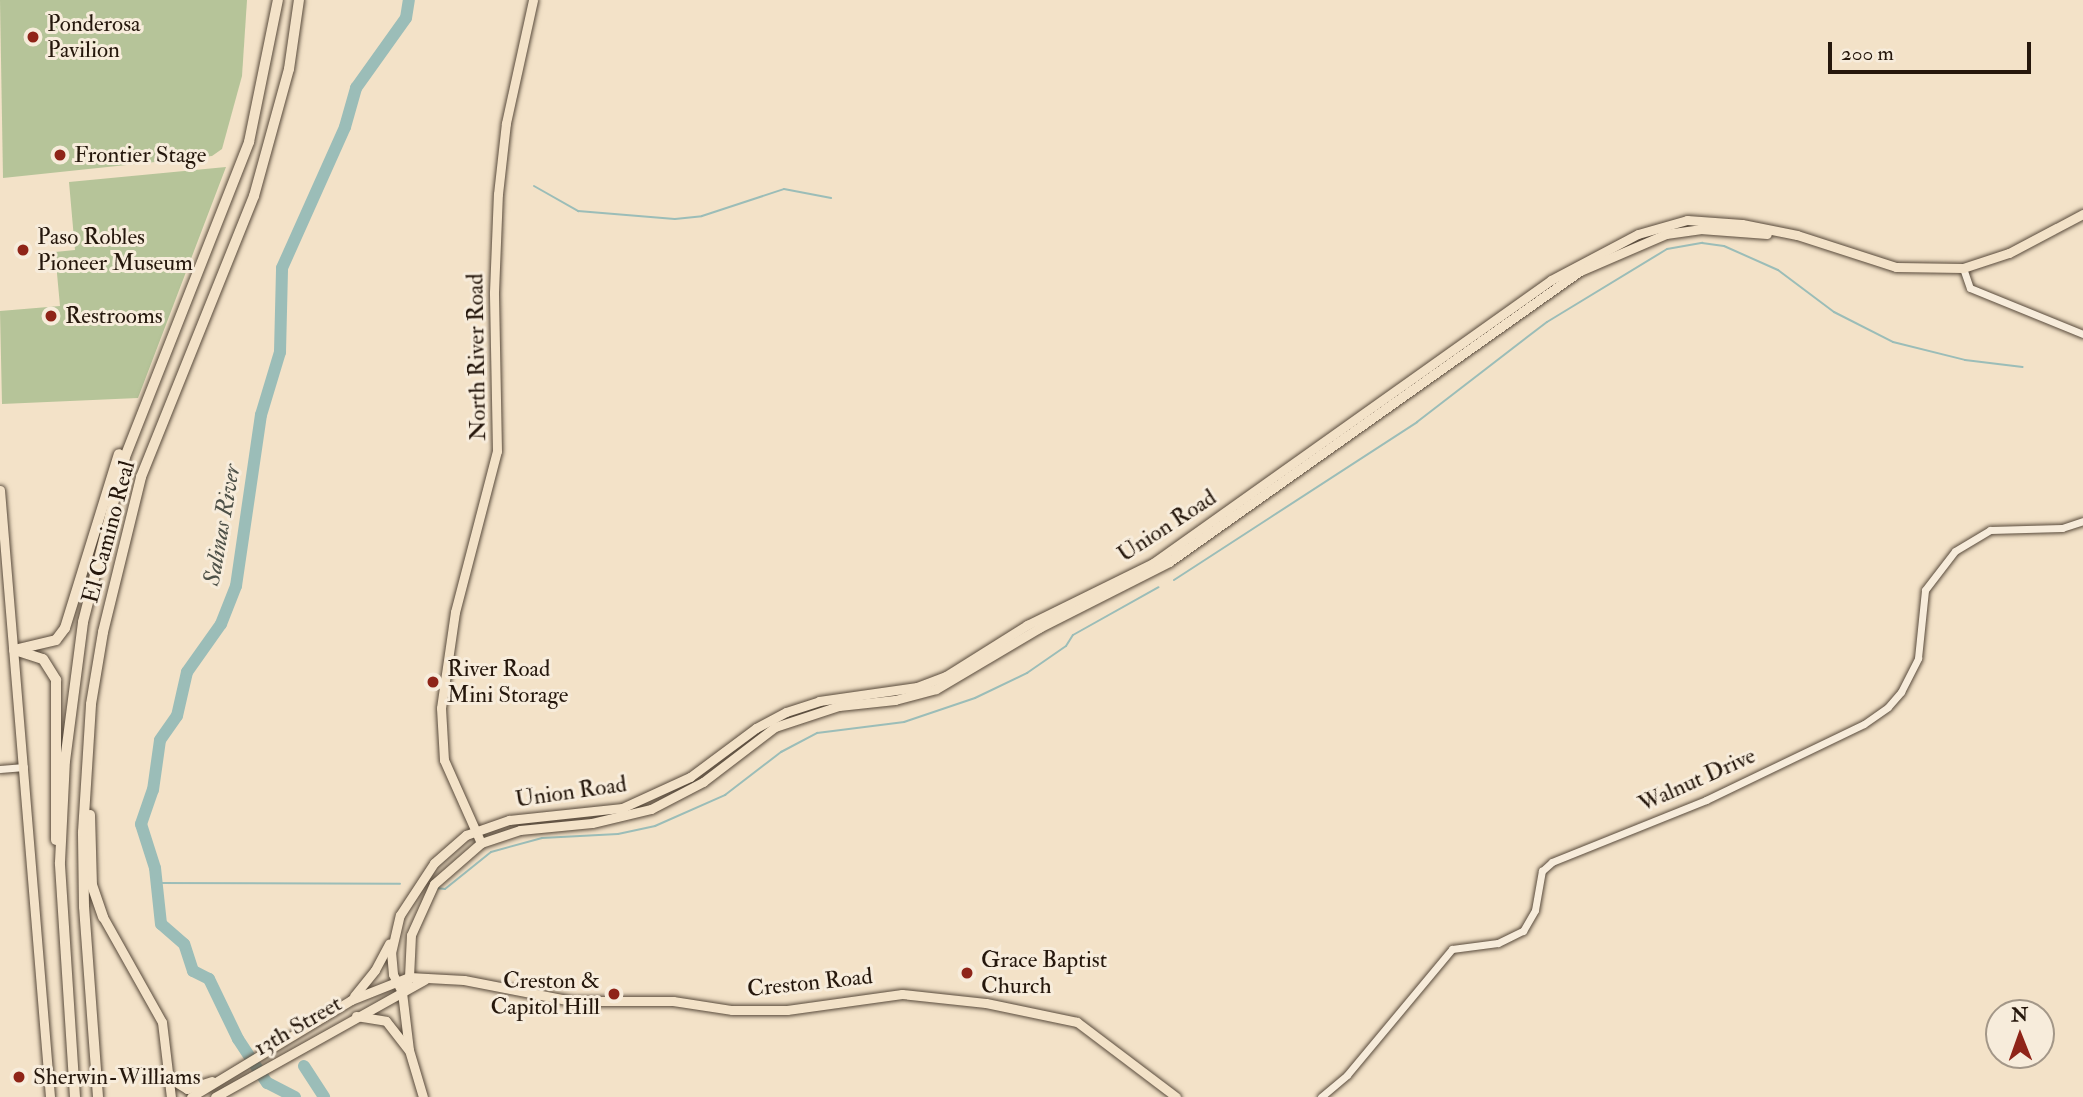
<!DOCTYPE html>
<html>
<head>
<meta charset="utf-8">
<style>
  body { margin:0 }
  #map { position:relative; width:2083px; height:1097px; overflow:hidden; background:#f3e2c8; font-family:"IM FELL Double Pica",serif }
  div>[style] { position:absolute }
  .green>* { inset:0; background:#b6c499 }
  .water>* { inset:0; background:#9bbdb8 }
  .stream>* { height:2px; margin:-1px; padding:0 1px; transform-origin:1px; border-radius:1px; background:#9bbdb8 }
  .river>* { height:12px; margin:-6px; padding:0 6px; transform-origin:6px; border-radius:6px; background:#9bbdb8 }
  .roads { filter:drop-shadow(0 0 2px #584a3b) drop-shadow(0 0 2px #584a3b) }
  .minor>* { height:7px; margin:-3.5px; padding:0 3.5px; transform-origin:3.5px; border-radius:3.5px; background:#f7ecdb }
  .major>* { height:9px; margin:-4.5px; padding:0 4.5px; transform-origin:4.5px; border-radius:4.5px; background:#f3e2c8 }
  .highway>* { height:10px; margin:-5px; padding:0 5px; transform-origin:5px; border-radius:5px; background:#f3e2c8 }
  .dots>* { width:19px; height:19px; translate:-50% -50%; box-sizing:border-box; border:4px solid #f7ecdb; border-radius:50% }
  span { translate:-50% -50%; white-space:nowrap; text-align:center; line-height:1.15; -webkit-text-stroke:6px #f7ecdb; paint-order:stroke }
  .poi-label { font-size:23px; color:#25170c }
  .left { translate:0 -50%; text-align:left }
  .right { translate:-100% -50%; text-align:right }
  .street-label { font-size:23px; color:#25170c }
  .water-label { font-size:24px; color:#4e5148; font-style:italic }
  .north { position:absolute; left:1985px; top:999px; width:70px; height:70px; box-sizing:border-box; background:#f7ecdb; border:2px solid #a39788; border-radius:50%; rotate:359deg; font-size:19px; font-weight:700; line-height:28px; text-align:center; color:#25170c }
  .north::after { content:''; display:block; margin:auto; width:24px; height:32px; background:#8f2418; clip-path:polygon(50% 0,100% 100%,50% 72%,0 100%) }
  .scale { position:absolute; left:1828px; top:42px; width:203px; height:32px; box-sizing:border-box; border:4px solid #25170c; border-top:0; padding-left:9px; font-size:21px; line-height:24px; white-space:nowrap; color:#25170c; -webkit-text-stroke:5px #f7ecdb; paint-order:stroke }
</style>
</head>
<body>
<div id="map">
  <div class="green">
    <div style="clip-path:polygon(0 0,247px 0,242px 76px,222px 149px,212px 156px,3px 178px)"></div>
    <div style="clip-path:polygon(226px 167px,138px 398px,2px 404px,0 311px,60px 306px,55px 252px,75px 250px,69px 182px)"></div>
  </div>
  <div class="water">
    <div style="clip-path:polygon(239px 585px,232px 611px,221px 624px,221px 609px)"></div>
  </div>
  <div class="stream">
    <div style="left:534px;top:186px;width:51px;rotate:29.6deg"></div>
    <div style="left:578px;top:211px;width:97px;rotate:4.7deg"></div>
    <div style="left:675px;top:219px;width:27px;rotate:-6deg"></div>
    <div style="left:702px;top:216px;width:86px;rotate:-18.2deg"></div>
    <div style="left:784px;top:189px;width:48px;rotate:10.8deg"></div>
    <div style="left:1174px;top:580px;width:290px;rotate:-33deg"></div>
    <div style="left:1417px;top:422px;width:164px;rotate:-37.6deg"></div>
    <div style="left:1547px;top:322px;width:140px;rotate:-31.3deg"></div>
    <div style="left:1667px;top:249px;width:36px;rotate:-10deg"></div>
    <div style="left:1702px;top:243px;width:22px;rotate:8deg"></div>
    <div style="left:1724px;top:246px;width:59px;rotate:24deg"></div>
    <div style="left:1778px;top:270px;width:70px;rotate:36.9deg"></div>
    <div style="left:1834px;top:312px;width:66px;rotate:27deg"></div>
    <div style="left:1893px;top:342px;width:74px;rotate:14deg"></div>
    <div style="left:1965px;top:360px;width:58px;rotate:6.9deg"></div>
    <div style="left:157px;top:883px;width:243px;rotate:0.2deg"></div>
    <div style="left:436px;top:888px;width:9px;rotate:6deg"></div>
    <div style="left:445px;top:889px;width:59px;rotate:-38.8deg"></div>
    <div style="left:491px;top:852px;width:53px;rotate:-15.4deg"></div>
    <div style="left:542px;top:838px;width:76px;rotate:-3deg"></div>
    <div style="left:618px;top:834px;width:38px;rotate:-12deg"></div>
    <div style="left:655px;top:826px;width:77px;rotate:-23.9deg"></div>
    <div style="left:725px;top:795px;width:71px;rotate:-37.5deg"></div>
    <div style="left:781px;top:752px;width:41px;rotate:-27.8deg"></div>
    <div style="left:817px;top:733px;width:88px;rotate:-7.2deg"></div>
    <div style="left:904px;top:722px;width:75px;rotate:-18.7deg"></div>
    <div style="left:975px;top:698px;width:58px;rotate:-25.7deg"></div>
    <div style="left:1027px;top:673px;width:47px;rotate:-34.7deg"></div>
    <div style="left:1066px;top:646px;width:13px;rotate:-58deg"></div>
    <div style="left:1073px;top:635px;width:98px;rotate:-29.2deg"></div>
  </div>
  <div class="river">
    <div style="left:304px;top:1066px;width:37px;rotate:57deg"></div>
    <div style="left:295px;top:1097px;width:31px;rotate:-153deg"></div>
    <div style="left:267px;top:1083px;width:53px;rotate:-123.4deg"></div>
    <div style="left:238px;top:1039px;width:67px;rotate:-115.8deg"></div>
    <div style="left:209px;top:979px;width:18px;rotate:-153deg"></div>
    <div style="left:193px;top:971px;width:28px;rotate:-108deg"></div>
    <div style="left:184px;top:944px;width:30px;rotate:-139deg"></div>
    <div style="left:161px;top:924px;width:56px;rotate:-96.1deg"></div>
    <div style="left:155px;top:868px;width:46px;rotate:-107.7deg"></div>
    <div style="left:141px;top:824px;width:36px;rotate:-71deg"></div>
    <div style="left:153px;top:790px;width:50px;rotate:-82deg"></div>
    <div style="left:160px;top:740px;width:29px;rotate:-55deg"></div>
    <div style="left:177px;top:716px;width:45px;rotate:-77.2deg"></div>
    <div style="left:187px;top:672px;width:59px;rotate:-54.7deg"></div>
    <div style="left:221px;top:624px;width:41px;rotate:-68.5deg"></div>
    <div style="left:236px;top:586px;width:173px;rotate:-81.7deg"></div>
    <div style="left:261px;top:415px;width:66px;rotate:-73.2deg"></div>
    <div style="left:280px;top:352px;width:84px;rotate:-88.6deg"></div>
    <div style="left:282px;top:268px;width:154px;rotate:-65.9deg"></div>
    <div style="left:345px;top:127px;width:41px;rotate:-74.2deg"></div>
    <div style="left:356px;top:88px;width:86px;rotate:-54.5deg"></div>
    <div style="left:406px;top:18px;width:18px;rotate:-81deg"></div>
  </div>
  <div class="roads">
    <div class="minor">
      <div style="left:1963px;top:268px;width:21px;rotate:71deg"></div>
      <div style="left:1970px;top:288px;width:122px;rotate:22.2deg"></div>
      <div style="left:0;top:769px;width:24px;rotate:-5deg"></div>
      <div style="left:1321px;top:1097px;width:34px;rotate:-40deg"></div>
      <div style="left:1347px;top:1075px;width:164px;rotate:-50.2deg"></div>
      <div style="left:1452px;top:949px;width:46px;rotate:-7.4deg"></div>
      <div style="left:1498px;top:943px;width:28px;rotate:-26deg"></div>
      <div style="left:1523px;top:931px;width:24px;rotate:-60deg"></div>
      <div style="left:1535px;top:910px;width:40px;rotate:-80deg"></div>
      <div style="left:1542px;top:871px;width:13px;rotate:-42deg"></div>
      <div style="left:1552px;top:862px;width:166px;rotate:-21.9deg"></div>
      <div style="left:1706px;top:800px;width:175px;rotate:-25.7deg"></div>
      <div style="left:1864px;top:724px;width:29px;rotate:-35deg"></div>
      <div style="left:1888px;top:707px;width:20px;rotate:-49deg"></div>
      <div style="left:1901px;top:692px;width:38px;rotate:-63deg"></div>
      <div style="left:1918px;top:658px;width:68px;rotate:-84.1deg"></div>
      <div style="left:1925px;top:590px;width:49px;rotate:-52.4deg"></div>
      <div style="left:1955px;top:551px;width:41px;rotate:-31deg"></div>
      <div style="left:1990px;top:530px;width:72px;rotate:-1.6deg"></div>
      <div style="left:2062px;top:528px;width:22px;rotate:-18deg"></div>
    </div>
    <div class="major">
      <div style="left:0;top:490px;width:609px;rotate:85.29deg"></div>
      <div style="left:481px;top:843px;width:91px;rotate:-114deg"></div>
      <div style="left:444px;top:760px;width:52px;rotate:-93.3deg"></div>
      <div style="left:441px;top:708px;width:97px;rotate:-81.7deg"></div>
      <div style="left:455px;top:612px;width:166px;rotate:-75.4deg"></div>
      <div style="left:497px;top:451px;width:159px;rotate:-91.1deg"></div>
      <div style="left:494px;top:292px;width:98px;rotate:-87.7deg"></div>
      <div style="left:498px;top:194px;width:71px;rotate:-83.6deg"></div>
      <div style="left:506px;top:123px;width:126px;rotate:-77.6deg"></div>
      <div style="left:103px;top:917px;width:120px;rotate:60.7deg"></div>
      <div style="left:162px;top:1022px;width:76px;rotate:83.2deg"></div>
      <div style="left:402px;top:992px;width:20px;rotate:-117deg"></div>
      <div style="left:393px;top:974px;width:21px;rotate:-95deg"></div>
      <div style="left:391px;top:953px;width:39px;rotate:-77deg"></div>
      <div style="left:400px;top:915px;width:62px;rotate:-56.8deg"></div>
      <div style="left:434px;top:863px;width:43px;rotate:-41.2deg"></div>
      <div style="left:466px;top:835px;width:46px;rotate:-19.2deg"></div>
      <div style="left:509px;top:820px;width:114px;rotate:-6.1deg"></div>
      <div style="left:622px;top:808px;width:75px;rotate:-24.5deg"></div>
      <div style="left:690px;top:777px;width:82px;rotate:-36.6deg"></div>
      <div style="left:756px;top:728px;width:34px;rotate:-28deg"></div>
      <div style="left:786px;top:712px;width:35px;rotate:-18deg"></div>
      <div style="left:819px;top:701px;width:99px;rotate:-8.1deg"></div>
      <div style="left:917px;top:687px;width:31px;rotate:-21deg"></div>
      <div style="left:946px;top:676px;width:96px;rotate:-32.2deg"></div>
      <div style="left:1027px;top:625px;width:140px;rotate:-26.2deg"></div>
      <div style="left:1153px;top:563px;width:488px;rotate:-35.4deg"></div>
      <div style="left:1551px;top:280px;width:98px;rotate:-27.9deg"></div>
      <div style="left:1638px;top:234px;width:51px;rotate:-15.9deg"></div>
      <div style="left:1687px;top:220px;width:55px;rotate:4.2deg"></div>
      <div style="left:1742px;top:224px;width:56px;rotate:11.3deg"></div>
      <div style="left:1797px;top:235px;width:104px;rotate:17.9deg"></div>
      <div style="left:1896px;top:267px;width:67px;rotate:0.9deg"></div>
      <div style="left:1963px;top:268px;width:48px;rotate:-18.1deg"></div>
      <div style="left:2009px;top:253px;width:84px;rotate:-27.8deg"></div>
      <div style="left:354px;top:996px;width:33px;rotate:-51deg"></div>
      <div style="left:375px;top:970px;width:30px;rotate:-62deg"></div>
      <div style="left:356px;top:1016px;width:30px;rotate:9deg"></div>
      <div style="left:386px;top:1021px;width:36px;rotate:52deg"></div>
      <div style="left:169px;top:1078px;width:21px;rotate:31deg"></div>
      <div style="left:187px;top:1089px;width:26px;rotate:-18deg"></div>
      <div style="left:191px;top:1097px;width:187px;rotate:-31.2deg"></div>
      <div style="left:351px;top:1000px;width:62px;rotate:-21.6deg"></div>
      <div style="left:409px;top:977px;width:55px;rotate:3.1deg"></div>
      <div style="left:464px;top:980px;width:110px;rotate:11deg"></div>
      <div style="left:572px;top:1001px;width:101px"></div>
      <div style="left:673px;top:1001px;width:60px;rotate:8.7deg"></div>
      <div style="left:732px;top:1010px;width:55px"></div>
      <div style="left:787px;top:1010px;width:116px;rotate:-7.9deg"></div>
      <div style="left:902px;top:994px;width:84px;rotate:6.1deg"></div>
      <div style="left:986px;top:1003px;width:93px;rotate:11.8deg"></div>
      <div style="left:1077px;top:1022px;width:124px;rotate:37.1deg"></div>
      <div style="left:215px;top:1097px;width:240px;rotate:-29.2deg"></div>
      <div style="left:423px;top:1097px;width:49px;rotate:-106.6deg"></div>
      <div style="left:409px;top:1050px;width:58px;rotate:-96.9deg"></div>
      <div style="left:402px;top:992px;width:17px;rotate:-65deg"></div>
      <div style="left:409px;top:977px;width:42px;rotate:-87.3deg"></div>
      <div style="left:411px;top:935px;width:56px;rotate:-65.7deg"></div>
      <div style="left:434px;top:884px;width:62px;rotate:-41.1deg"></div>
      <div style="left:481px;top:843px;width:41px;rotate:-18.4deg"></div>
      <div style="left:520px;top:830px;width:72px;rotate:-5.6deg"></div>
      <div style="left:592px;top:823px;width:61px;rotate:-13.3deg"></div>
      <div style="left:651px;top:809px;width:59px;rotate:-27.4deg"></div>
      <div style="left:703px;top:782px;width:91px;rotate:-37.4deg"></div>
      <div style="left:775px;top:727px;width:67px;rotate:-18.2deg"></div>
      <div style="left:839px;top:706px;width:56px;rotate:-6.1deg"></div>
      <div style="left:895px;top:700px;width:42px;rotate:-15deg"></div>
      <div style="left:936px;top:689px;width:120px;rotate:-30.6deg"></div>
      <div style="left:1039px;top:628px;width:146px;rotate:-26.9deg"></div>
      <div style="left:1169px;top:562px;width:504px;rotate:-35.3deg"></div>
      <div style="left:1580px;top:271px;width:94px;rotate:-23.3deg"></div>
      <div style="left:1666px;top:234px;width:34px;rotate:-8deg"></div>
      <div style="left:1700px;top:229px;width:67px;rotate:4.3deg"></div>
    </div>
    <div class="highway">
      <div style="left:14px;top:650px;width:43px;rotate:-13.4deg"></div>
      <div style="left:56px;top:640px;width:15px;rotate:-53deg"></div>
      <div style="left:65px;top:628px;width:182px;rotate:-72.8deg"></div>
      <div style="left:15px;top:650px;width:29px;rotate:18deg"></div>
      <div style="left:43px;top:659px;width:25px;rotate:58deg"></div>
      <div style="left:56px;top:680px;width:160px;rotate:90deg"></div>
      <div style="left:90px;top:815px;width:70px;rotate:88.4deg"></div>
      <div style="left:92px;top:885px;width:34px;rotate:71deg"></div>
      <div style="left:75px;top:1097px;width:235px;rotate:-93.7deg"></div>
      <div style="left:60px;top:862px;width:101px;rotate:-87.2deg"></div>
      <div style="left:65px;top:761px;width:140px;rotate:-82.6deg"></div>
      <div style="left:83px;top:622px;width:170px;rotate:-75.7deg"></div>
      <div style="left:125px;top:457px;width:339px;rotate:-68.5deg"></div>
      <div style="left:249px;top:142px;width:145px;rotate:-78.5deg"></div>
      <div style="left:98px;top:1097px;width:191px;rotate:-94.2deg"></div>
      <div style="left:84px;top:907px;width:75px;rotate:-90.8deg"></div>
      <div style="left:83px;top:832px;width:128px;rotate:-86.4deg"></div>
      <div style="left:91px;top:704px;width:73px;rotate:-80.5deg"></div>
      <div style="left:103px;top:632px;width:160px;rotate:-76.2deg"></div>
      <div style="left:141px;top:477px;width:303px;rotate:-68.1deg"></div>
      <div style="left:254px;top:196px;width:132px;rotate:-74.6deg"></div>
      <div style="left:289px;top:69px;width:70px;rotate:-81.8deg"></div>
    </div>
  </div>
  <div class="dots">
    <div style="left:33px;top:37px;background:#8f2418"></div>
    <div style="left:60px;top:155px;background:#8f2418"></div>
    <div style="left:23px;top:250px;background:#8f2418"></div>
    <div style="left:51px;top:316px;background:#8f2418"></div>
    <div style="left:433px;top:682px;background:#8f2418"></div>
    <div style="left:967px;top:973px;background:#8f2418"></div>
    <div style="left:614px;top:994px;background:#8f2418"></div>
    <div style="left:19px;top:1077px;background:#8f2418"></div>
  </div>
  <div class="poi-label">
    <span class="left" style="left:47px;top:37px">Ponderosa<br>Pavilion</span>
    <span class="left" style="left:74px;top:155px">Frontier Stage</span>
    <span class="left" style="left:37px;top:250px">Paso Robles<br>Pioneer Museum</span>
    <span class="left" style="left:65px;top:316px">Restrooms</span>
    <span class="left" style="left:447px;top:682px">River Road<br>Mini Storage</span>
    <span class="left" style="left:981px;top:973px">Grace Baptist<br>Church</span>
    <span class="right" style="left:600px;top:994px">Creston &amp;<br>Capitol Hill</span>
    <span class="left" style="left:33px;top:1077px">Sherwin-Williams</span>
  </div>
  <div class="street-label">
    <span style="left:477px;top:357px;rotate:-91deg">North River Road</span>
    <span style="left:1167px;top:526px;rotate:-33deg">Union Road</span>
    <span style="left:109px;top:532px;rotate:-75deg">El Camino Real</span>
    <span style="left:1697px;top:780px;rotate:-24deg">Walnut Drive</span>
    <span style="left:571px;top:792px;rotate:-8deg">Union Road</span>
    <span style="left:810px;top:983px;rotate:-6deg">Creston Road</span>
    <span style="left:298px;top:1026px;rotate:-30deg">13th Street</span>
  </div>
  <div class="water-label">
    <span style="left:222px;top:525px;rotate:-80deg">Salinas River</span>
  </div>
  <div class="north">N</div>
  <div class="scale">200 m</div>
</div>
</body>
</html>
